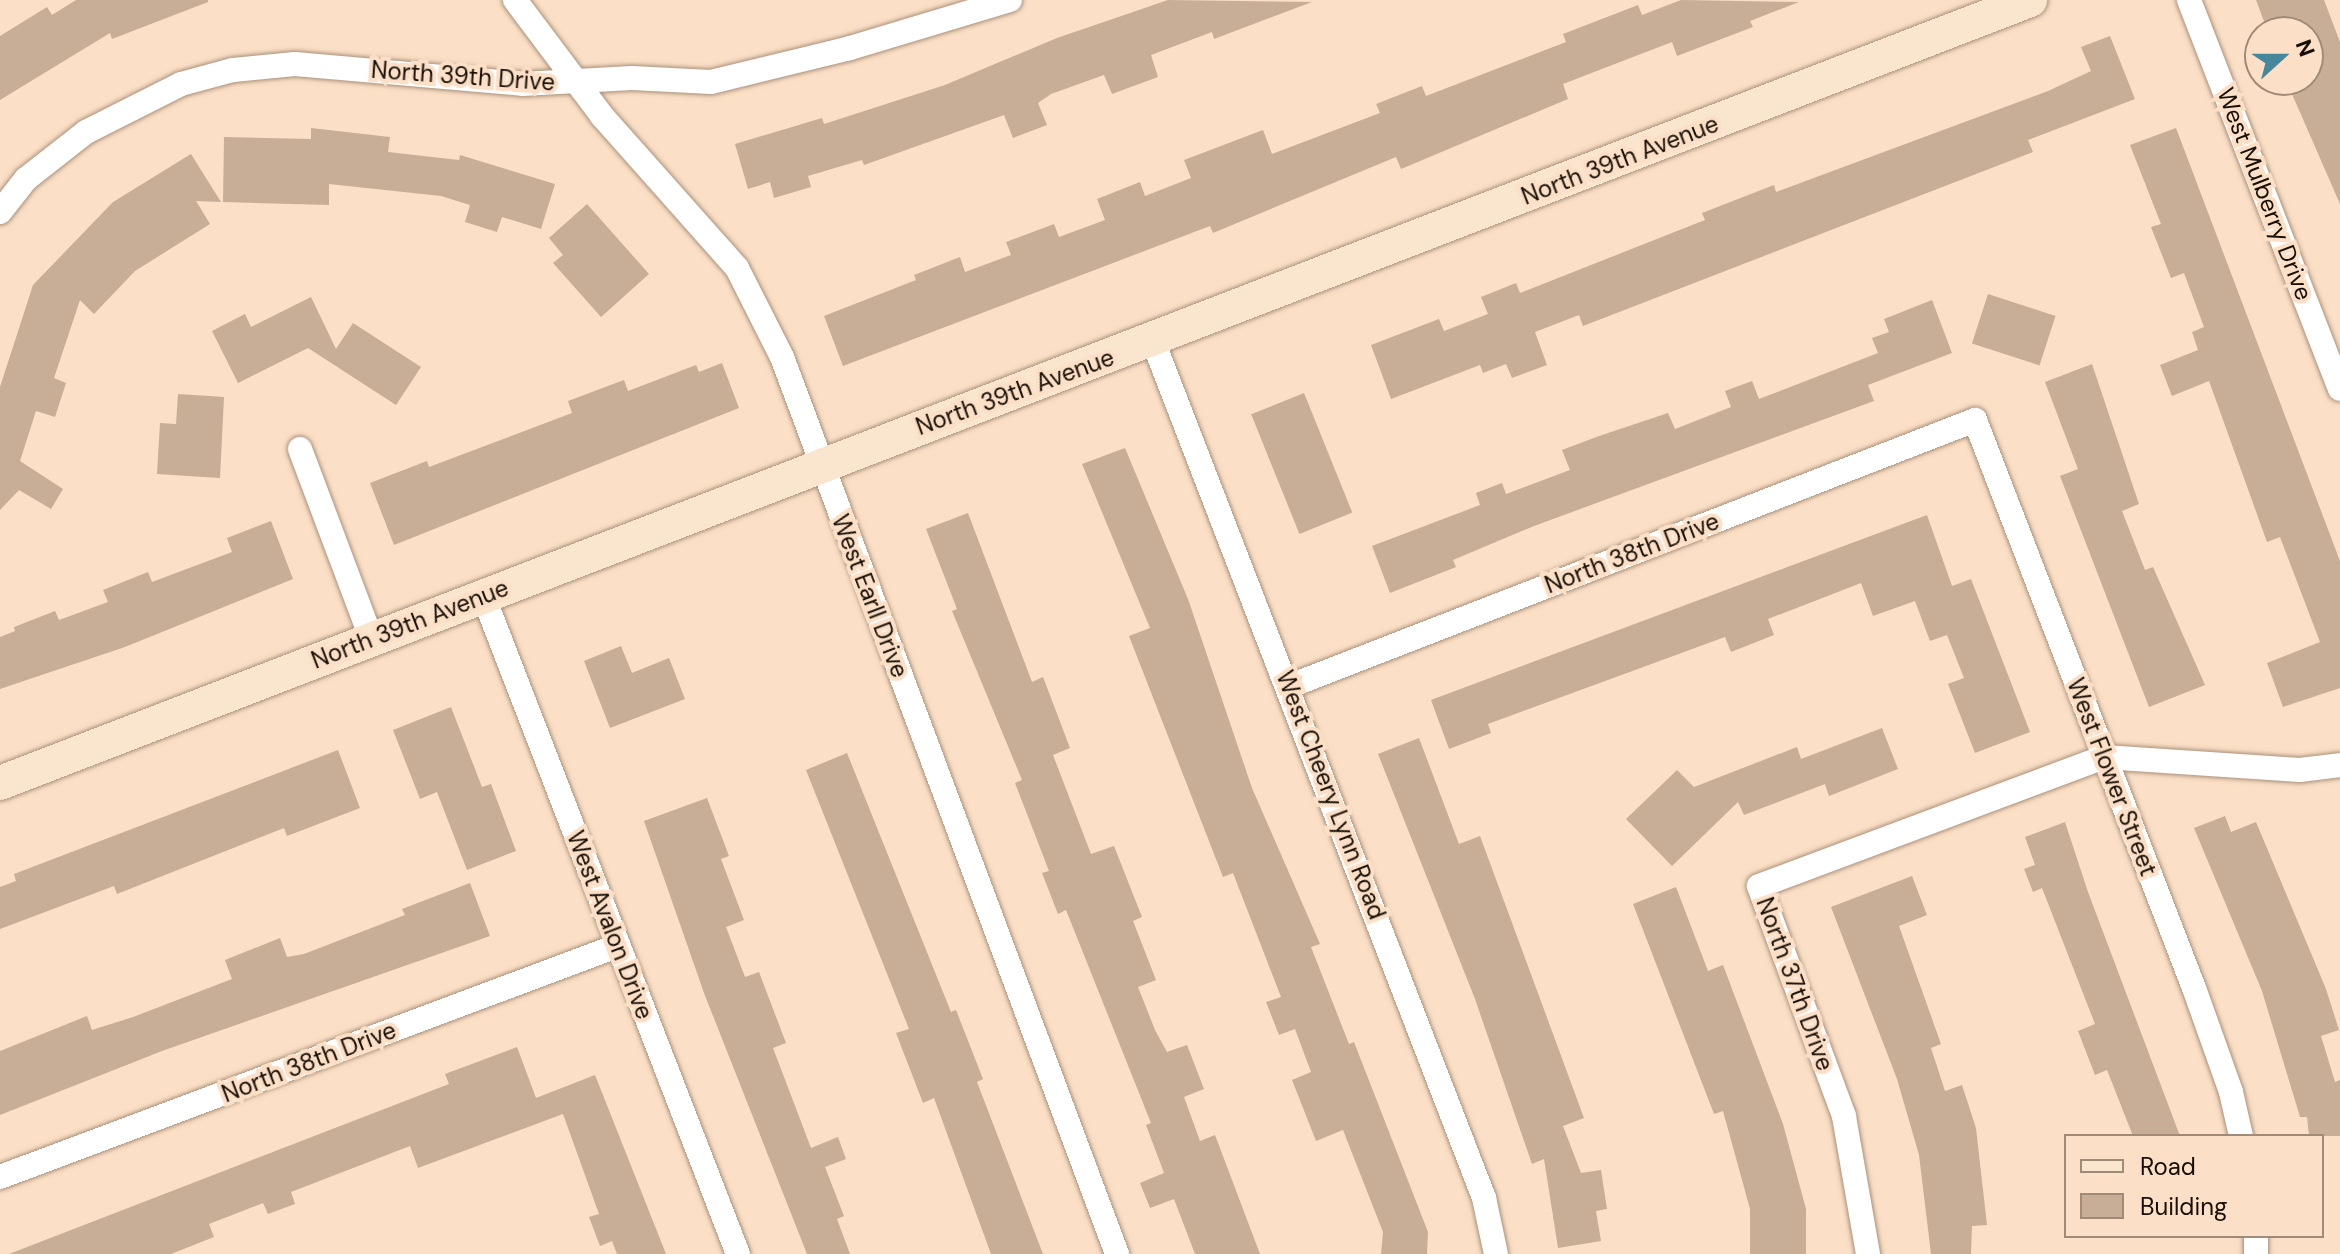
<!DOCTYPE html>
<html>
<head>
<meta charset="utf-8">
<style>
  body { margin:0 }
  #map { position:relative; width:2340px; height:1254px; overflow:hidden; background:#fbdfc6; font-family:"DM Sans",sans-serif }
  div>[style] { position:absolute }
  .building>* { inset:0; background:#c8ae96; transform-origin:0 0 }
  .roads { filter:drop-shadow(0 0 2px #ab917b) drop-shadow(0 0 2px #ab917b) }
  .street>* { height:24px; margin:-12px; padding:0 12px; transform-origin:12px; border-radius:12px; background:#fff }
  .secondary>* { height:34px; margin:-17px; padding:0 17px; transform-origin:17px; border-radius:17px; background:#fae6ce }
  span { translate:-50% -50%; white-space:nowrap; text-align:center; line-height:1.15; -webkit-text-stroke:8px #fbdfc6; paint-order:stroke }
  .street-label { font-size:24px; color:#170e06 }
  .legend { position:absolute; left:2064px; top:1134px; width:260px; height:104px; box-sizing:border-box; background:#fbdfc6; border:2px solid #a08b79; margin:0; padding:10px 14px; list-style:none; font-size:24px; color:#170e06 }
  .legend li { display:flex; align-items:center; gap:16px; height:40px }
  .legend b { width:40px; border:2px solid #a08b79 }
  .north { position:absolute; left:2244px; top:16px; width:80px; height:80px; box-sizing:border-box; background:#fbdfc6; border:2px solid #a08b79; border-radius:50%; rotate:69deg; font-size:22px; font-weight:700; line-height:32px; text-align:center; color:#170e06 }
  .north::after { content:''; display:block; margin:auto; width:28px; height:36px; background:#47879b; clip-path:polygon(50% 0,100% 100%,50% 72%,0 100%) }
</style>
</head>
<body>
<div id="map">
  <div class="building">
    <div style="clip-path:polygon(76px 0,208px 0,208px 2px,112px 39px,110px 33px,0 100px,0 36px,47px 7px,52px 15px)"></div>
    <div style="clip-path:polygon(1168px 0,1312px 2px,1214px 39px,1212px 32px,1151px 55px,1158px 77px,1112px 94px,1104px 75px,1051px 94px,1038px 103px,1047px 125px,1013px 138px,1004px 115px,864px 165px,862px 160px,808px 176px,811px 187px,774px 198px,770px 182px,748px 189px,735px 144px,822px 118px,824px 124px,945px 85px,1057px 38px)"></div>
    <div style="clip-path:polygon(1681px 0,1799px 2px,1750px 21px,1753px 27px,1677px 56px,1672px 42px,1563px 84px,1568px 99px,1401px 169px,1396px 157px,1213px 233px,1210px 226px,843px 366px,824px 316px,916px 280px,914px 275px,960px 257px,965px 272px,1011px 255px,1006px 242px,1054px 224px,1059px 237px,1105px 220px,1097px 199px,1140px 182px,1145px 196px,1191px 178px,1184px 160px,1263px 130px,1272px 154px,1380px 113px,1376px 104px,1422px 86px,1426px 96px,1566px 42px,1563px 34px,1638px 5px,1642px 15px)"></div>
    <div style="clip-path:polygon(2256px 0,2324px 0,2340px 42px,2340px 204px,2292px 94px,2308px 88px,2308px 32px,2268px 32px)"></div>
    <div style="clip-path:polygon(2110px 36px,2135px 99px,2028px 140px,2033px 152px,1583px 326px,1579px 315px,1535px 332px,1547px 365px,1512px 378px,1506px 364px,1483px 373px,1480px 365px,1391px 399px,1371px 345px,1439px 319px,1444px 331px,1488px 314px,1481px 297px,1516px 283px,1520px 293px,1705px 220px,1702px 213px,1774px 185px,1776px 192px,2048px 91px,2091px 71px,2081px 47px)"></div>
    <div style="clip-path:polygon(311px 128px,390px 137px,388px 152px,459px 160px,460px 155px,555px 184px,541px 229px,502px 217px,497px 232px,465px 222px,470px 205px,441px 196px,329px 184px,329px 205px,223px 202px,224px 137px,311px 139px)"></div>
    <div style="clip-path:polygon(2176px 128px,2340px 561px,2340px 688px,2283px 707px,2267px 663px,2320px 642px,2280px 537px,2267px 542px,2209px 381px,2172px 396px,2160px 365px,2198px 350px,2192px 332px,2204px 327px,2184px 273px,2171px 278px,2151px 227px,2161px 224px,2130px 145px)"></div>
    <div style="clip-path:polygon(191px 154px,221px 202px,196px 201px,210px 224px,135px 271px,94px 314px,80px 300px,54px 378px,66px 383px,55px 417px,36px 411px,20px 461px,63px 489px,51px 509px,19px 490px,0 510px,0 387px,33px 285px,113px 202px)"></div>
    <div style="clip-path:polygon(587px 204px,649px 274px,601px 317px,553px 263px,563px 255px,549px 238px)"></div>
    <div style="left:1988px;top:294px;width:71px;height:52px;rotate:18deg"></div>
    <div style="clip-path:polygon(311px 297px,336px 349px,353px 323px,421px 367px,396px 405px,308px 348px,238px 383px,212px 331px,245px 314px,251px 327px)"></div>
    <div style="clip-path:polygon(1932px 300px,1952px 353px,1868px 385px,1874px 401px,1534px 526px,1453px 560px,1456px 567px,1390px 593px,1372px 546px,1480px 505px,1476px 493px,1502px 483px,1506px 494px,1570px 470px,1562px 450px,1599px 436px,1668px 413px,1675px 429px,1731px 407px,1725px 391px,1752px 381px,1759px 399px,1878px 353px,1872px 338px,1889px 332px,1884px 319px)"></div>
    <div style="clip-path:polygon(722px 363px,739px 408px,394px 545px,370px 483px,427px 461px,429px 467px,572px 413px,568px 401px,624px 380px,628px 391px,696px 365px,699px 372px)"></div>
    <div style="clip-path:polygon(2092px 364px,2139px 504px,2122px 511px,2145px 570px,2153px 567px,2205px 685px,2149px 707px,2060px 476px,2078px 469px,2045px 382px)"></div>
    <div style="left:1304px;top:393px;width:129px;height:57px;rotate:68deg"></div>
    <div style="clip-path:polygon(178px 394px,224px 397px,220px 478px,157px 474px,160px 423px,176px 424px)"></div>
    <div style="clip-path:polygon(1125px 448px,1188px 599px,1252px 788px,1320px 944px,1311px 947px,1349px 1044px,1354px 1042px,1428px 1232px,1427px 1254px,1381px 1254px,1383px 1232px,1343px 1130px,1316px 1141px,1292px 1080px,1311px 1072px,1295px 1029px,1279px 1035px,1266px 1002px,1281px 997px,1233px 873px,1223px 877px,1129px 636px,1150px 628px,1082px 464px)"></div>
    <div style="clip-path:polygon(968px 513px,1032px 682px,1043px 677px,1070px 748px,1053px 755px,1091px 854px,1114px 846px,1142px 917px,1133px 921px,1156px 980px,1138px 987px,1155px 1030px,1167px 1052px,1187px 1045px,1204px 1089px,1184px 1097px,1200px 1141px,1215px 1135px,1260px 1254px,1195px 1254px,1174px 1199px,1150px 1208px,1140px 1183px,1164px 1173px,1146px 1125px,1151px 1123px,1066px 910px,1058px 914px,1042px 873px,1049px 871px,1015px 783px,1022px 780px,952px 611px,957px 609px,926px 529px)"></div>
    <div style="clip-path:polygon(1927px 515px,1952px 586px,1971px 579px,2030px 732px,1975px 753px,1948px 684px,1964px 678px,1947px 635px,1930px 641px,1915px 601px,1873px 616px,1861px 583px,1768px 619px,1774px 635px,1731px 652px,1725px 637px,1488px 724px,1491px 733px,1449px 749px,1431px 700px)"></div>
    <div style="clip-path:polygon(271px 521px,293px 579px,125px 647px,0 689px,0 637px,15px 631px,14px 627px,55px 611px,59px 620px,108px 602px,103px 590px,148px 572px,152px 582px,232px 552px,227px 538px)"></div>
    <div style="clip-path:polygon(621px 646px,632px 673px,669px 658px,685px 699px,610px 728px,584px 661px)"></div>
    <div style="clip-path:polygon(451px 707px,482px 787px,491px 784px,516px 851px,467px 870px,437px 792px,420px 799px,393px 730px)"></div>
    <div style="clip-path:polygon(1882px 728px,1898px 769px,1829px 796px,1825px 784px,1744px 815px,1738px 802px,1672px 866px,1626px 819px,1677px 770px,1694px 787px,1797px 747px,1801px 759px)"></div>
    <div style="clip-path:polygon(1419px 738px,1459px 844px,1480px 836px,1584px 1118px,1563px 1126px,1581px 1173px,1601px 1170px,1607px 1209px,1596px 1211px,1601px 1241px,1558px 1248px,1544px 1159px,1532px 1164px,1475px 999px,1378px 754px)"></div>
    <div style="clip-path:polygon(338px 750px,360px 808px,287px 836px,284px 828px,117px 894px,114px 886px,0 929px,0 887px,16px 881px,14px 874px)"></div>
    <div style="clip-path:polygon(847px 753px,951px 1012px,956px 1010px,983px 1079px,977px 1082px,1043px 1254px,991px 1254px,934px 1098px,923px 1103px,896px 1033px,909px 1029px,806px 770px)"></div>
    <div style="clip-path:polygon(707px 798px,729px 856px,721px 859px,744px 920px,726px 927px,745px 977px,759px 972px,786px 1043px,773px 1048px,811px 1148px,838px 1137px,846px 1159px,825px 1167px,844px 1216px,837px 1219px,850px 1254px,807px 1254px,704px 993px,644px 821px)"></div>
    <div style="clip-path:polygon(2225px 816px,2231px 832px,2256px 822px,2326px 989px,2339px 1030px,2321px 1036px,2335px 1082px,2340px 1080px,2340px 1136px,2309px 1136px,2307px 1117px,2300px 1117px,2262px 991px,2194px 828px)"></div>
    <div style="clip-path:polygon(2065px 822px,2088px 892px,2180px 1136px,2133px 1136px,2107px 1070px,2095px 1075px,2078px 1031px,2095px 1024px,2042px 888px,2033px 892px,2024px 869px,2035px 865px,2025px 837px)"></div>
    <div style="clip-path:polygon(1912px 876px,1927px 915px,1899px 926px,1941px 1044px,1931px 1048px,1945px 1091px,1962px 1085px,1976px 1128px,1987px 1225px,1972px 1226px,1971px 1254px,1931px 1254px,1919px 1155px,1897px 1079px,1831px 907px)"></div>
    <div style="clip-path:polygon(470px 883px,490px 936px,162px 1051px,0 1115px,0 1051px,87px 1016px,92px 1030px,133px 1017px,232px 979px,225px 960px,280px 938px,287px 957px,304px 954px,405px 915px,402px 909px)"></div>
    <div style="clip-path:polygon(1676px 887px,1708px 971px,1723px 965px,1783px 1124px,1806px 1209px,1806px 1254px,1750px 1254px,1750px 1209px,1723px 1111px,1714px 1114px,1633px 904px)"></div>
    <div style="clip-path:polygon(517px 1047px,536px 1098px,595px 1075px,666px 1254px,617px 1254px,612px 1241px,600px 1246px,589px 1217px,599px 1214px,563px 1114px,418px 1168px,410px 1146px,291px 1192px,295px 1204px,268px 1214px,263px 1203px,209px 1224px,214px 1237px,171px 1254px,9px 1254px,449px 1084px,445px 1074px)"></div>
  </div>
  <div class="roads">
    <div class="street">
      <div style="left:515px;top:0;width:145px;rotate:53.1deg"></div>
      <div style="left:602px;top:116px;width:203px;rotate:48.4deg"></div>
      <div style="left:737px;top:268px;width:100px;rotate:63.2deg"></div>
      <div style="left:782px;top:357px;width:958px;rotate:69.52deg"></div>
      <div style="left:2189px;top:0;width:417px;rotate:68.8deg"></div>
      <div style="left:0;top:212px;width:42px;rotate:-51.8deg"></div>
      <div style="left:26px;top:179px;width:76px;rotate:-38.1deg"></div>
      <div style="left:86px;top:132px;width:106px;rotate:-26.8deg"></div>
      <div style="left:181px;top:84px;width:54px;rotate:-15.1deg"></div>
      <div style="left:233px;top:70px;width:62px;rotate:-5.5deg"></div>
      <div style="left:295px;top:64px;width:228px;rotate:5deg"></div>
      <div style="left:522px;top:84px;width:110px;rotate:-3.1deg"></div>
      <div style="left:632px;top:78px;width:79px;rotate:2.9deg"></div>
      <div style="left:711px;top:82px;width:143px;rotate:-13.7deg"></div>
      <div style="left:850px;top:48px;width:167px;rotate:-16.7deg"></div>
      <div style="left:1153px;top:341px;width:919px;rotate:68.88deg"></div>
      <div style="left:1484px;top:1198px;width:57px;rotate:77.9deg"></div>
      <div style="left:300px;top:449px;width:202px;rotate:69.4deg"></div>
      <div style="left:483px;top:595px;width:707px;rotate:68.85deg"></div>
      <div style="left:1290px;top:686px;width:735px;rotate:-21.22deg"></div>
      <div style="left:1975px;top:420px;width:609px;rotate:68.92deg"></div>
      <div style="left:2194px;top:988px;width:110px;rotate:70.4deg"></div>
      <div style="left:2231px;top:1092px;width:45px;rotate:77.2deg"></div>
      <div style="left:0;top:1177px;width:659px;rotate:-20.53deg"></div>
      <div style="left:2256px;top:1236px;width:18px;rotate:90deg"></div>
      <div style="left:1868px;top:1254px;width:140px;rotate:-99.9deg"></div>
      <div style="left:1844px;top:1116px;width:245px;rotate:-110.3deg"></div>
      <div style="left:1759px;top:886px;width:368px;rotate:-20.5deg"></div>
      <div style="left:2104px;top:757px;width:196px;rotate:3.8deg"></div>
      <div style="left:2300px;top:770px;width:40px;rotate:-7.1deg"></div>
    </div>
    <div class="secondary">
      <div style="left:0;top:783px;width:2176px;rotate:-21.09deg"></div>
    </div>
  </div>
  <div class="street-label">
    <span style="left:463px;top:76px;rotate:4deg">North 39th Drive</span>
    <span style="left:1620px;top:160px;rotate:-21deg">North 39th Avenue</span>
    <span style="left:2265px;top:194px;rotate:69deg">West Mulberry Drive</span>
    <span style="left:1015px;top:392px;rotate:-20deg">North 39th Avenue</span>
    <span style="left:1632px;top:553px;rotate:-21deg">North 38th Drive</span>
    <span style="left:870px;top:596px;rotate:69deg">West Earll Drive</span>
    <span style="left:410px;top:624px;rotate:-21deg">North 39th Avenue</span>
    <span style="left:2112px;top:777px;rotate:69deg">West Flower Street</span>
    <span style="left:1331px;top:795px;rotate:69deg">West Cheery Lynn Road</span>
    <span style="left:610px;top:925px;rotate:69deg">West Avalon Drive</span>
    <span style="left:1795px;top:984px;rotate:70deg">North 37th Drive</span>
    <span style="left:309px;top:1062px;rotate:-21deg">North 38th Drive</span>
  </div>
  <ul class="legend">
  <li><b style="height:10px;background:#fae6ce"></b>Road</li>
  <li><b style="height:22px;background:#c8ae96"></b>Building</li>
  </ul>
  <div class="north">N</div>
</div>
</body>
</html>
